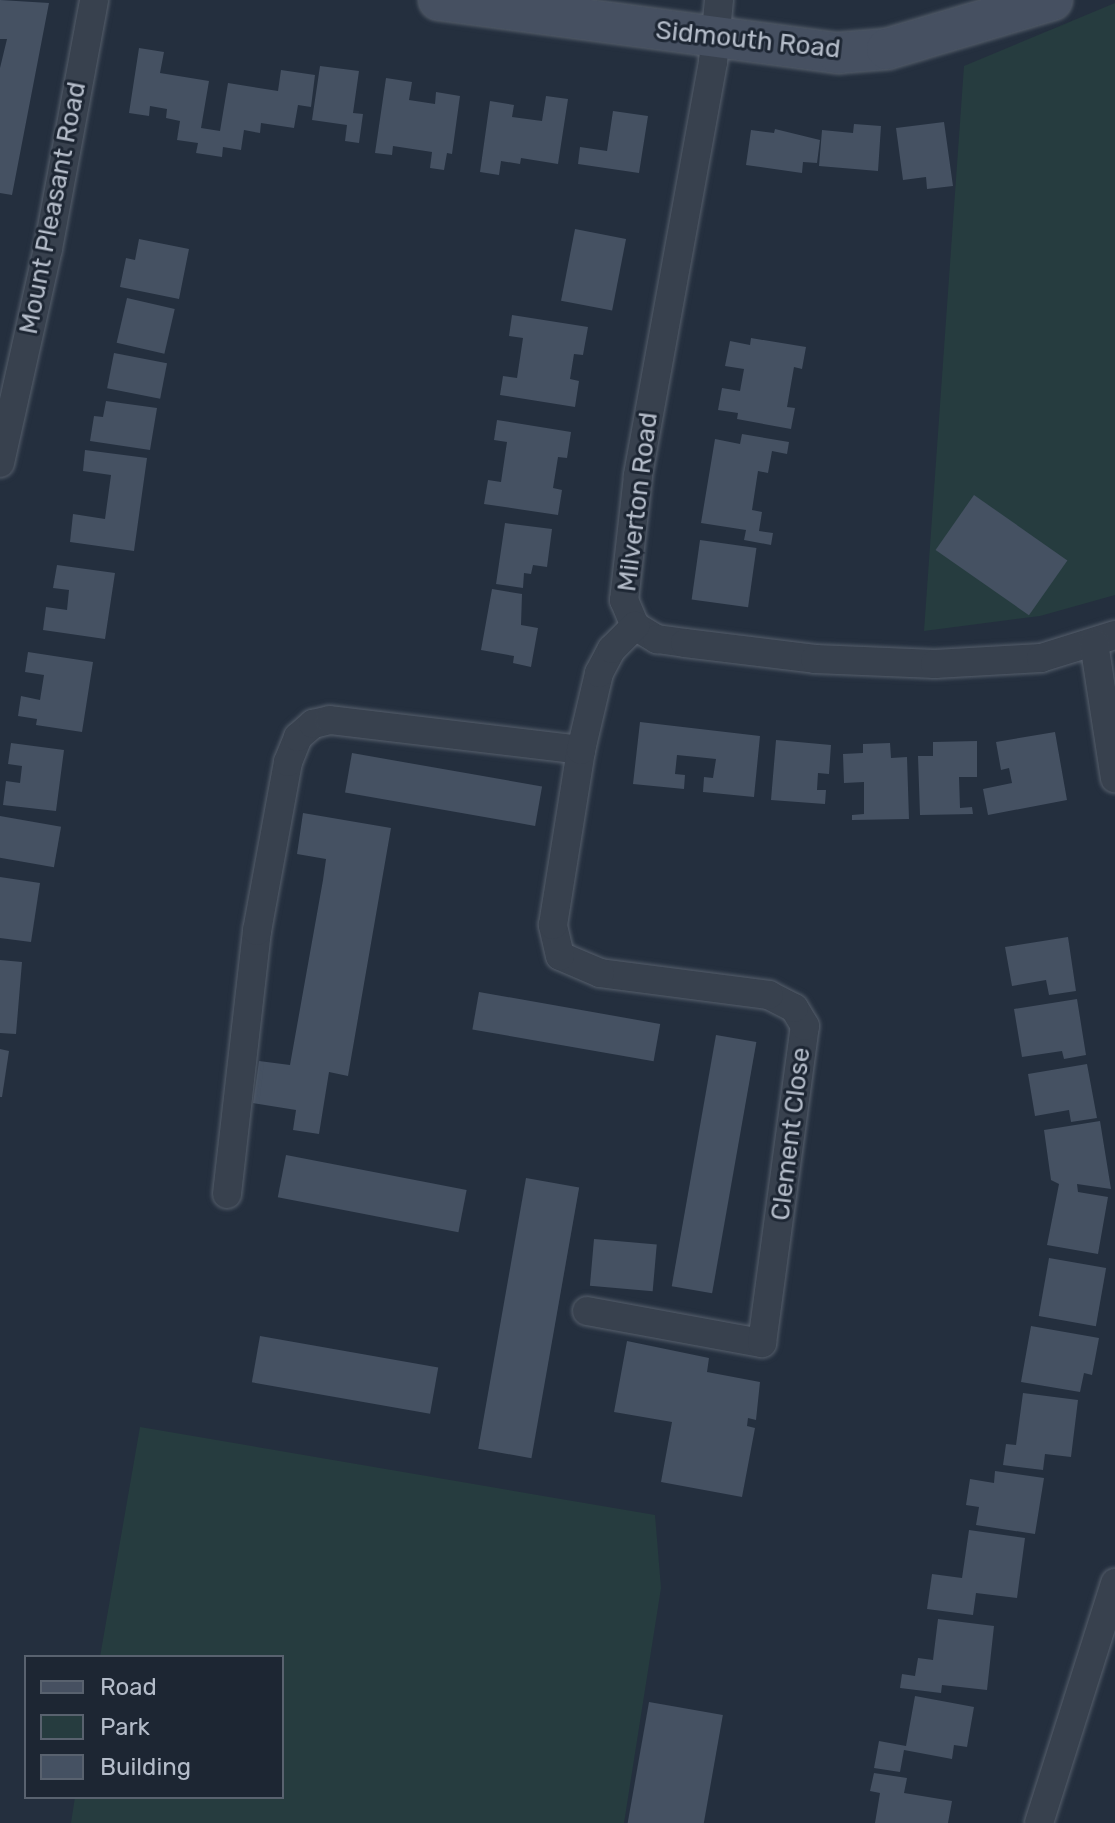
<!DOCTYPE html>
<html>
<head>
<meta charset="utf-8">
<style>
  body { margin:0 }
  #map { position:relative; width:1115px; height:1823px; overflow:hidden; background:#242f3e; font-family:Rubik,sans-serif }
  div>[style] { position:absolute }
  .green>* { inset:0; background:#263c3f }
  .building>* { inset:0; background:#455162; transform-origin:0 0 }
  .roads { filter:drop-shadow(0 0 2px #565f6c) drop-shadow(0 0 2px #565f6c) }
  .street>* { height:28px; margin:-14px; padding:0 14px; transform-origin:14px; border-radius:14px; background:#38414e }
  .secondary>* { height:40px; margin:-20px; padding:0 20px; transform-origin:20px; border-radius:20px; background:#465061 }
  span { translate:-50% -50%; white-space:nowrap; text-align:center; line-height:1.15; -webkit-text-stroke:6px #1d2633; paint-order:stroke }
  .street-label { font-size:26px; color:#b4bcc9 }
  .legend { position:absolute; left:24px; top:1655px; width:260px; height:144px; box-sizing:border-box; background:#1d2633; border:2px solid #59626f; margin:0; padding:10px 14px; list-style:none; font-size:24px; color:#b4bcc9 }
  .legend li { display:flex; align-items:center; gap:16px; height:40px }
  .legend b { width:40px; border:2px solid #59626f }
</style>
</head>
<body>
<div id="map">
  <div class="green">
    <div style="clip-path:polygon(1115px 3px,1115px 595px,1040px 616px,924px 631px,964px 66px)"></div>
    <div style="clip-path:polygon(140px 1427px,655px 1515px,661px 1588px,624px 1823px,71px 1823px,75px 1797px,282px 1797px,282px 1657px,100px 1657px)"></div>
  </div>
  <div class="building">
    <div style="clip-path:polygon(0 0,49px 3px,12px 195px,0 193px,0 68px,7px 39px,0 39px)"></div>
    <div style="clip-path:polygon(139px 48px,164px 52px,160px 73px,209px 81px,201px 128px,220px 131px,228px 83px,278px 91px,281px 70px,315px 75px,311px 107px,298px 105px,294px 128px,261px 123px,260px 133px,244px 130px,241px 150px,223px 147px,222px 157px,196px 153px,198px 143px,177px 140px,180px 121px,166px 118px,167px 109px,150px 106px,149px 116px,129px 113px)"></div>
    <div style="clip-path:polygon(320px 66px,359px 71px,353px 113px,363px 114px,359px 143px,345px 141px,347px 125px,312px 120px)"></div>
    <div style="clip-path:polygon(386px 78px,412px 82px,409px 100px,435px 104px,436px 92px,460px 96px,452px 154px,447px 153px,444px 170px,430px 168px,432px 152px,393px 146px,392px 155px,375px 153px)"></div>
    <div style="clip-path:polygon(546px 96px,568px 99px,558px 164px,521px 158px,520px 164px,501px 161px,499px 175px,480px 172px,490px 101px,514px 105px,512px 117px,542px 121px)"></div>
    <div style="clip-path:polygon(613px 111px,648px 116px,639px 173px,578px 164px,580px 147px,607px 151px)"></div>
    <div style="clip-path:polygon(944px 122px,953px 186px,927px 189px,926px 177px,903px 180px,896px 128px)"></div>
    <div style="clip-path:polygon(854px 124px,881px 126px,878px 171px,819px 166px,822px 130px,853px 133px)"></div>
    <div style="clip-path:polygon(775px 129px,820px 140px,817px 163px,803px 162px,802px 173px,746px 165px,751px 130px,774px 133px)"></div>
    <div style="left:575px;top:229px;width:52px;height:73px;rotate:11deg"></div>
    <div style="clip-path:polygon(139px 239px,189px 249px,179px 299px,120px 287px,126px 258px,135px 260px)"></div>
    <div style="left:127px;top:298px;width:49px;height:46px;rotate:13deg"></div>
    <div style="clip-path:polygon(512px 315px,588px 327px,583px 355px,574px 354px,570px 379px,579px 381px,575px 407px,500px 395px,503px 376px,517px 378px,523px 338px,509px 336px)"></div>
    <div style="clip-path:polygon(751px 338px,806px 347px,802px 369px,794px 367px,787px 407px,795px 408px,791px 429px,737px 419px,738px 413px,718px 410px,722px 388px,740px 391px,744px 369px,725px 366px,730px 341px,750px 345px)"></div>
    <div style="left:114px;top:353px;width:54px;height:36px;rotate:11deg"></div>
    <div style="clip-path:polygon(106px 401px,157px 408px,150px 450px,90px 441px,94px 416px,103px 417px)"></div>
    <div style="clip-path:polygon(497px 420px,571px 432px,567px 458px,558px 457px,553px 488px,562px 490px,558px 515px,484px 504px,488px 480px,501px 482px,507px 442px,494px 440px)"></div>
    <div style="clip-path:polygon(742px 434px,789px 442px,787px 454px,772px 451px,768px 473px,758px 471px,752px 510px,762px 512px,759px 531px,773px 533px,771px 545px,744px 540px,746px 530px,701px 523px,715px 439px,740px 444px)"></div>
    <div style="clip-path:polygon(85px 450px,147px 458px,134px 551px,70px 542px,73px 514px,105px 519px,111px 475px,83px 471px)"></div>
    <div style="left:974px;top:495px;width:114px;height:67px;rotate:35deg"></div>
    <div style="clip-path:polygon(505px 523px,552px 529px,547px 567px,533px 565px,531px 574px,524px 573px,523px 588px,496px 584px)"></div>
    <div style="left:700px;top:540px;width:57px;height:60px;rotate:8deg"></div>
    <div style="clip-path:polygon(57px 565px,115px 573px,105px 639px,43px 630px,46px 607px,67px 610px,69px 590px,53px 588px)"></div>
    <div style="clip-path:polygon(492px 589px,522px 594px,521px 625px,538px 628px,531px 667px,513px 663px,514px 656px,481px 650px)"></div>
    <div style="clip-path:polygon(28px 652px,93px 662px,82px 732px,36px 725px,37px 719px,18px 716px,21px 696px,40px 700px,44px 675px,25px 672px)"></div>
    <div style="clip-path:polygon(640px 722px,760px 736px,754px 797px,703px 792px,704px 777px,713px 778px,716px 759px,677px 755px,675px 774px,685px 775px,684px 789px,633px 784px)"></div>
    <div style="clip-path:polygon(1055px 732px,1067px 800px,988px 815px,983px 789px,1012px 783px,1009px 768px,1001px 770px,996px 742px)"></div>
    <div style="clip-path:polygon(776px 740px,831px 745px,829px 774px,818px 773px,817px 790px,826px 790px,825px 804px,771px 800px)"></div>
    <div style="clip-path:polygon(977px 741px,977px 777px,959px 777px,960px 808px,972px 807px,973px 814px,920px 815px,918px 756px,933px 756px,933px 742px)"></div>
    <div style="clip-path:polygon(11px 743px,64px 750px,56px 811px,3px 805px,6px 781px,20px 783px,22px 766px,8px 764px)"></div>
    <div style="clip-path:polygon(890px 743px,891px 758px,907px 757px,909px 819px,852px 820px,852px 815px,864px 814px,864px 782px,844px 783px,843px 754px,863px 753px,863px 744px)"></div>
    <div style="left:352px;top:753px;width:193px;height:40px;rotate:10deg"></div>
    <div style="clip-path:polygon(303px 813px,391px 828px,348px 1076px,329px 1072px,319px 1134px,293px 1130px,296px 1110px,253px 1103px,259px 1061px,290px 1065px,323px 880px,326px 859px,297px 854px)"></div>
    <div style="left:0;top:816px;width:62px;height:41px;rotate:10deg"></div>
    <div style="clip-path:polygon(0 877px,40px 883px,31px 942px,0 938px)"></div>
    <div style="clip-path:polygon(1068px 937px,1076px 991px,1049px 995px,1046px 980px,1012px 986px,1005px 947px)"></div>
    <div style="clip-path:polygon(0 960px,22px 962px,16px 1034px,0 1033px)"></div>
    <div style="left:479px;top:992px;width:184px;height:38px;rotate:10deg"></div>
    <div style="clip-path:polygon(1077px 999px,1086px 1055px,1064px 1059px,1062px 1051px,1022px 1057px,1014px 1009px)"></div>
    <div style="left:716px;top:1035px;width:41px;height:255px;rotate:10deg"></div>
    <div style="clip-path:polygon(0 1049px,9px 1051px,2px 1097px,0 1097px)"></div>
    <div style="clip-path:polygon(1087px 1064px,1097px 1118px,1071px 1122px,1069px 1110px,1035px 1116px,1028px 1074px)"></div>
    <div style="clip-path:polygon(1100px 1121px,1111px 1189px,1077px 1184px,1078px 1192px,1108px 1197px,1098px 1254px,1047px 1245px,1059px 1184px,1051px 1180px,1044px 1130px)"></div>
    <div style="left:286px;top:1155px;width:184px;height:43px;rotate:11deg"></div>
    <div style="left:526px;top:1178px;width:54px;height:275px;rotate:10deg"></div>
    <div style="left:594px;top:1239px;width:63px;height:47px;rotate:5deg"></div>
    <div style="left:1049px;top:1258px;width:58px;height:59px;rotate:10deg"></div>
    <div style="clip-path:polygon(1031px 1326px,1099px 1338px,1092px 1375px,1084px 1373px,1080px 1392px,1021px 1382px)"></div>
    <div style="left:260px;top:1336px;width:181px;height:47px;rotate:10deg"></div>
    <div style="clip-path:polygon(627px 1341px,709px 1358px,707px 1372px,760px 1382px,756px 1420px,748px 1418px,747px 1426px,755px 1428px,742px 1497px,661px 1482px,672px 1422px,614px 1412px)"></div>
    <div style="clip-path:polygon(1023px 1393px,1078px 1400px,1071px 1457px,1045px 1454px,1043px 1470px,1003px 1465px,1006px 1444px,1016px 1445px)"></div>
    <div style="clip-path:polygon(995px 1471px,1044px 1478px,1035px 1534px,976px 1525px,979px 1507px,966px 1505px,970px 1479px,994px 1483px)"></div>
    <div style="clip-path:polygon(969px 1530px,1025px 1538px,1017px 1598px,976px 1593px,973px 1615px,927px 1609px,932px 1574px,962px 1578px)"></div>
    <div style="clip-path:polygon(938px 1619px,994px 1626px,987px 1690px,942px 1685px,941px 1693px,900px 1688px,902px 1674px,915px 1676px,918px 1658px,933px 1660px)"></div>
    <div style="clip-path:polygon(915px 1696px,974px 1707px,967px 1747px,954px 1745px,952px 1759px,904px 1750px,900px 1772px,874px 1768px,879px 1741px,906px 1746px)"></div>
    <div style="left:649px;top:1702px;width:75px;height:123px;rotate:10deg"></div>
    <div style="clip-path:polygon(874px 1773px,907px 1778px,904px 1793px,952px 1801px,948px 1823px,875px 1823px,880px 1793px,870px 1791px)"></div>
  </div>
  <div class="roads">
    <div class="street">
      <div style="left:719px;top:0;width:62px;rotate:95.5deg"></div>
      <div style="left:713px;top:62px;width:421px;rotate:100.3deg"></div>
      <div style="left:638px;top:476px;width:125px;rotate:96.4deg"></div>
      <div style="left:624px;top:600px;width:28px;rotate:67deg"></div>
      <div style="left:635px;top:626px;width:26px;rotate:31deg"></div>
      <div style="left:657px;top:639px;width:28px;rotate:8deg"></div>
      <div style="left:685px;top:643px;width:131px;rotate:7deg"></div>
      <div style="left:815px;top:659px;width:120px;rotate:2.4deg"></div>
      <div style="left:935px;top:664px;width:106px;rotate:-3.2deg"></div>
      <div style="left:1041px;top:658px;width:77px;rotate:-17.3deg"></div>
      <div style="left:0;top:463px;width:219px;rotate:-77.4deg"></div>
      <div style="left:48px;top:249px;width:253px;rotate:-79.5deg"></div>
      <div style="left:1094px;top:643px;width:137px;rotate:81.2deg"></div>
      <div style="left:227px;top:1194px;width:265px;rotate:-83.5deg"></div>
      <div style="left:257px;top:931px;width:172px;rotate:-79.6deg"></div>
      <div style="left:288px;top:762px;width:27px;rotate:-68deg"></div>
      <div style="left:298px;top:737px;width:20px;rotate:-41deg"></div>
      <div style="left:313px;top:724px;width:17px;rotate:-13deg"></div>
      <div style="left:330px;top:720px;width:253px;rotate:6.8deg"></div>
      <div style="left:587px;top:1311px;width:178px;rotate:10.4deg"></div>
      <div style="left:762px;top:1343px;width:320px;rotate:-82.3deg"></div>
      <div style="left:805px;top:1026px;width:21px;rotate:-121deg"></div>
      <div style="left:794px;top:1008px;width:28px;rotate:-153deg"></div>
      <div style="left:769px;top:995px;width:170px;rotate:-172.6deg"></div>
      <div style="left:600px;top:973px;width:43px;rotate:-157deg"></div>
      <div style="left:560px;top:956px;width:32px;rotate:-103deg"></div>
      <div style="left:553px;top:925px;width:177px;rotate:-80.9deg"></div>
      <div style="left:581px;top:750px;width:79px;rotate:-76.8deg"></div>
      <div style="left:599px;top:673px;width:27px;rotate:-62deg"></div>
      <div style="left:612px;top:649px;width:33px;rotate:-45deg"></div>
      <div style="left:1039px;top:1823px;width:252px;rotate:-72.4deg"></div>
    </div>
    <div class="secondary">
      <div style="left:439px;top:0;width:403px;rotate:7.6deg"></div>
      <div style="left:838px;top:53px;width:49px;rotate:-4.7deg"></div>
      <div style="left:887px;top:49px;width:172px;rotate:-16.5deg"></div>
    </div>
  </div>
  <div class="street-label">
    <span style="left:748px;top:40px;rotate:6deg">Sidmouth Road</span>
    <span style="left:53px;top:208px;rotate:-79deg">Mount Pleasant Road</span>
    <span style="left:638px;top:502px;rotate:-83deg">Milverton Road</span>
    <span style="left:791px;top:1134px;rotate:-83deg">Clement Close</span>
  </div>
  <ul class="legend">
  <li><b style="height:10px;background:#465061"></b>Road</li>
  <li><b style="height:22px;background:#263c3f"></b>Park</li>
  <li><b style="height:22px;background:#455162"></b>Building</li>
  </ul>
</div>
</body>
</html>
